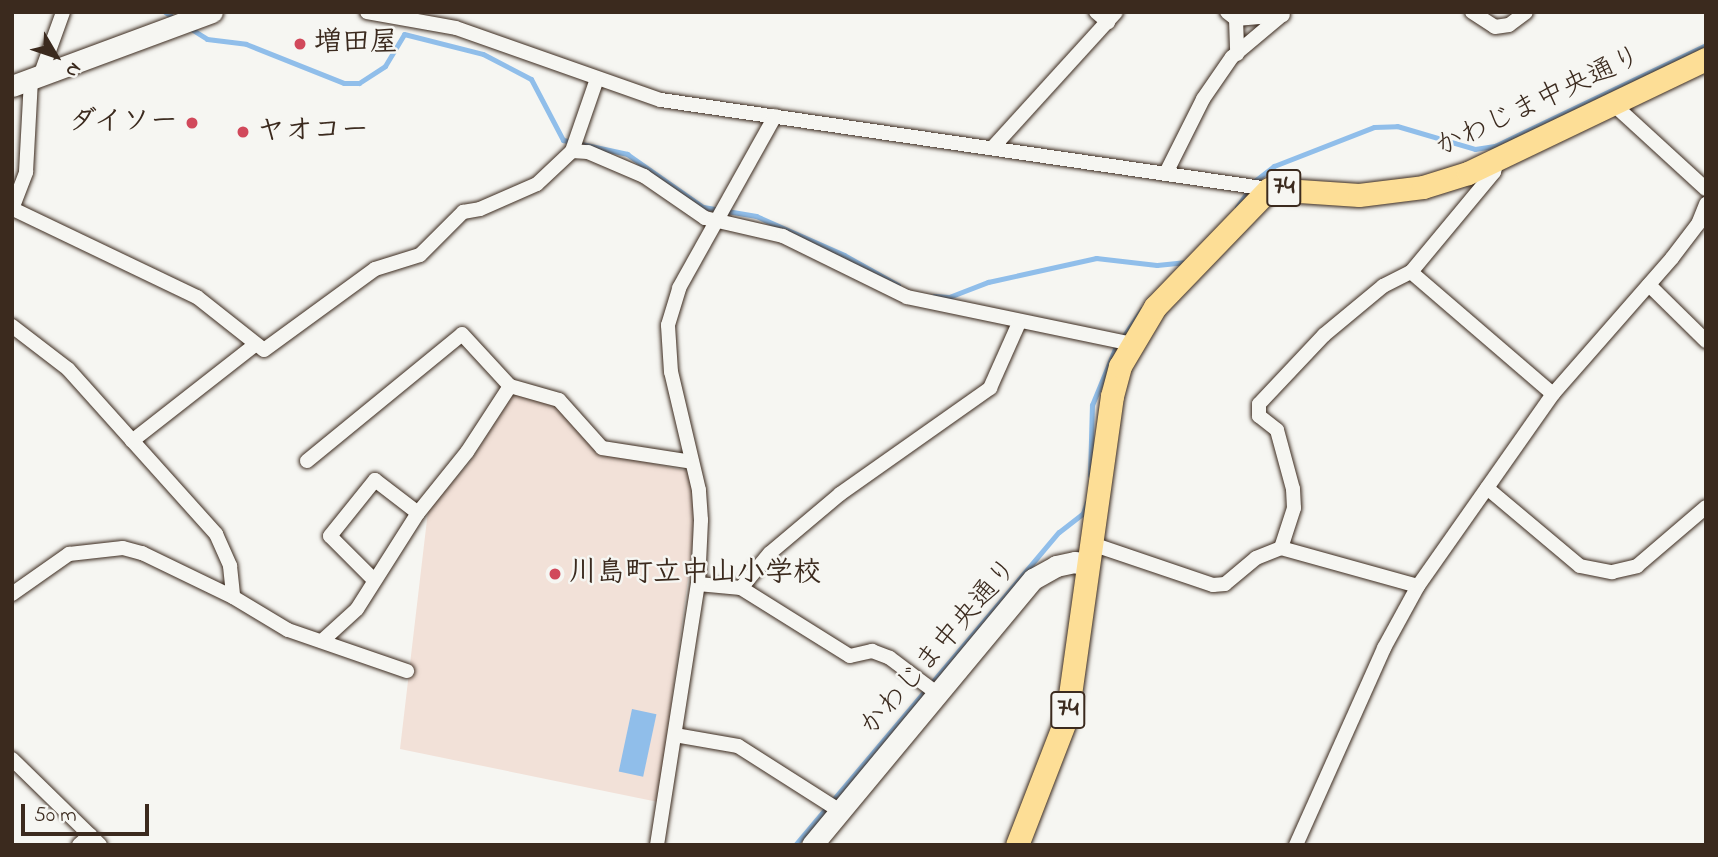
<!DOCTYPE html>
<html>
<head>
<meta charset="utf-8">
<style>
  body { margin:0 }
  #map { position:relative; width:1718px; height:857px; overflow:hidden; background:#f6f6f2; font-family:"Indie Flower","Klee One",sans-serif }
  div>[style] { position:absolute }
  .built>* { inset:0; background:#f2e1d8 }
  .water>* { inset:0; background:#90beea; transform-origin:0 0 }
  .stream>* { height:5px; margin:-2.5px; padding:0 2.5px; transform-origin:2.5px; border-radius:2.5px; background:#90beea }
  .roads { filter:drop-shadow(0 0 2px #3b2a1e) drop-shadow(0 0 2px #3b2a1e) }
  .street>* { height:14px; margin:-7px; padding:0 7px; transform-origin:7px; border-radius:7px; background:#f6f6f2 }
  .secondary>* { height:21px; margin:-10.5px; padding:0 10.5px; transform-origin:10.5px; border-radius:10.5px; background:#f6f6f2 }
  .primary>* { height:23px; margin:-11.5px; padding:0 11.5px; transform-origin:11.5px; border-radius:11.5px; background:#fdde96 }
  .dots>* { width:19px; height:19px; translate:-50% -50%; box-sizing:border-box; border:4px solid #f6f6f2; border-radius:50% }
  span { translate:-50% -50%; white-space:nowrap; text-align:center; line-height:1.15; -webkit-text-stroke:5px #f6f6f2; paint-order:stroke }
  .shield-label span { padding:2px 5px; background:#f6f6f2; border:2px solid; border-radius:5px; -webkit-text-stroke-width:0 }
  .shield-label { font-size:26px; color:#3b2a1e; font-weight:700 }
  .poi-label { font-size:28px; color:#3b2a1e; font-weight:700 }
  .left { translate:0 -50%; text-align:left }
  .right { translate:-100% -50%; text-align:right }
  .street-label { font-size:28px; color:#3b2a1e }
  .frame { position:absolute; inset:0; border:14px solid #3b2a1e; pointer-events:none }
  .north { position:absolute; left:21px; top:21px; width:70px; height:70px; -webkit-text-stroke:5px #f6f6f2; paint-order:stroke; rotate:129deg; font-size:19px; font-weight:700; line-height:28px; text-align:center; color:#3b2a1e }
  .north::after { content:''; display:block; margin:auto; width:24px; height:32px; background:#3b2a1e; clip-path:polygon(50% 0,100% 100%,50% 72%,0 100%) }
  .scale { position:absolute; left:21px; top:804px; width:128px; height:32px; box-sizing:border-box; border:4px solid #3b2a1e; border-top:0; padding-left:9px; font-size:21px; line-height:24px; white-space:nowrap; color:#3b2a1e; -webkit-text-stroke:5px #f6f6f2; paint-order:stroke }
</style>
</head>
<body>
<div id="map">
  <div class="built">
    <div style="clip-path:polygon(515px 392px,555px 406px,597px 452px,688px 471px,694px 503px,692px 549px,658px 802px,400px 749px,428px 511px,470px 462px)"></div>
  </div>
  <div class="water">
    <div style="left:632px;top:709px;width:25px;height:64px;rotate:12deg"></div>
  </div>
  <div class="stream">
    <div style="left:165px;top:12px;width:14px;rotate:34deg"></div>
    <div style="left:188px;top:27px;width:22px;rotate:32deg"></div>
    <div style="left:207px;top:39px;width:39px;rotate:7deg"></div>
    <div style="left:246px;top:44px;width:105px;rotate:21.7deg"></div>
    <div style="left:344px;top:83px;width:15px"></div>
    <div style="left:359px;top:83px;width:31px;rotate:-33deg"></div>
    <div style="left:385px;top:66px;width:37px;rotate:-59deg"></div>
    <div style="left:404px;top:34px;width:81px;rotate:14.2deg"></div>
    <div style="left:483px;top:54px;width:54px;rotate:27.5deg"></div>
    <div style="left:531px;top:79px;width:69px;rotate:62.3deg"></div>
    <div style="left:563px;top:140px;width:66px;rotate:12.3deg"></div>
    <div style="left:627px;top:154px;width:93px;rotate:34.9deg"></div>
    <div style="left:703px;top:207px;width:54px;rotate:9.6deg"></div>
    <div style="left:756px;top:216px;width:96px;rotate:23.9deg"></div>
    <div style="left:844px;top:255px;width:62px;rotate:29.1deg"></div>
    <div style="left:1237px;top:207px;width:33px;rotate:-55deg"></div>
    <div style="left:1256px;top:180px;width:23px;rotate:-38deg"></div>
    <div style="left:1274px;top:166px;width:107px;rotate:-21.3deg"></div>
    <div style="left:1374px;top:127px;width:23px;rotate:-2deg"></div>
    <div style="left:1397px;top:126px;width:81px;rotate:16.4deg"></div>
    <div style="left:1475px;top:149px;width:20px;rotate:-9deg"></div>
    <div style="left:1495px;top:146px;width:234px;rotate:-25.6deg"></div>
    <div style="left:934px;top:296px;width:15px;rotate:4deg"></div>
    <div style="left:949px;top:297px;width:42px;rotate:-21deg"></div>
    <div style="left:988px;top:282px;width:111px;rotate:-12.5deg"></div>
    <div style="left:1096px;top:258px;width:61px;rotate:6.5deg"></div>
    <div style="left:1157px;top:265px;width:27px;rotate:-6deg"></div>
    <div style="left:1090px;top:475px;width:70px;rotate:-88.4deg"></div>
    <div style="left:1092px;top:405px;width:61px;rotate:-67.7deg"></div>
    <div style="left:1115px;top:349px;width:48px;rotate:-56deg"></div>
    <div style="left:795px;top:845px;width:409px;rotate:-49.9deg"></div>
    <div style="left:1059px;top:532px;width:31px;rotate:-38deg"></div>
    <div style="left:1083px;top:513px;width:12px;rotate:-70deg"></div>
  </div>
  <div class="roads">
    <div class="street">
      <div style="left:367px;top:12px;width:90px;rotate:10.2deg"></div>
      <div style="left:456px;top:28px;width:217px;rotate:19.4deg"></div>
      <div style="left:661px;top:100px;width:614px;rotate:8.33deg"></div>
      <div style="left:1096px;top:12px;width:16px;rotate:40deg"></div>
      <div style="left:1227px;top:12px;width:11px;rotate:38deg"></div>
      <div style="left:1236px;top:19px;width:47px;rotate:-4.9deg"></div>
      <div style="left:1472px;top:12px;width:27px;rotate:33deg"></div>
      <div style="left:1495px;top:27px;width:14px;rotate:-8deg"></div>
      <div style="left:1509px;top:25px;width:21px;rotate:-37deg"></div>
      <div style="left:1236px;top:19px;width:35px;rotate:88deg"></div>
      <div style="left:40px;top:76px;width:68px;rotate:-70.2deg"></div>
      <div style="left:1612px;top:103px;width:127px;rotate:42.5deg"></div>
      <div style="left:994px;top:146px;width:181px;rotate:-47.7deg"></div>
      <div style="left:572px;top:151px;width:76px;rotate:-70.9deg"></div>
      <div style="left:1166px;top:173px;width:83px;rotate:-63.4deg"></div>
      <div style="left:1203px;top:99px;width:51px;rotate:-55.4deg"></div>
      <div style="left:1232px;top:57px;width:65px;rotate:-40deg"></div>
      <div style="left:12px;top:209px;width:40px;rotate:-69deg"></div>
      <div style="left:26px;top:172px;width:93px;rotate:-86.9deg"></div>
      <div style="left:13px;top:209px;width:204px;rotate:25.6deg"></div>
      <div style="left:197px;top:297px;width:85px;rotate:38.3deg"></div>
      <div style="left:264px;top:350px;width:137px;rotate:-36.1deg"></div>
      <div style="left:375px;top:269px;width:47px;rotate:-17.3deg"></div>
      <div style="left:420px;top:255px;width:61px;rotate:-45deg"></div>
      <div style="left:463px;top:212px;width:17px;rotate:-10deg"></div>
      <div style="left:480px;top:209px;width:62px;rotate:-23.7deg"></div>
      <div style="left:537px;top:184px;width:48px;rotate:-43.3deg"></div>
      <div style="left:572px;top:151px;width:16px;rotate:4deg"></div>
      <div style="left:588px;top:152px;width:61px;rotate:23.2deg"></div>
      <div style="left:644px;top:176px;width:74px;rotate:34.5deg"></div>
      <div style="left:705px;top:218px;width:80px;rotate:13deg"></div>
      <div style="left:783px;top:236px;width:138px;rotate:26.2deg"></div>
      <div style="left:907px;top:297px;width:230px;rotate:11.8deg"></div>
      <div style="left:1411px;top:272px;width:187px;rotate:40.7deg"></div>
      <div style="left:1649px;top:285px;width:80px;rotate:44.5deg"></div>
      <div style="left:12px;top:326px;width:71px;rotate:37.5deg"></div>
      <div style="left:68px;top:369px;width:222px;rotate:48.1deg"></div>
      <div style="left:216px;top:534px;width:35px;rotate:66deg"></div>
      <div style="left:230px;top:566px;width:31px;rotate:84deg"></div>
      <div style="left:132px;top:441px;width:157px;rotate:-38deg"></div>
      <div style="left:307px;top:461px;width:200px;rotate:-39.3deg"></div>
      <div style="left:462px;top:334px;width:71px;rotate:47.3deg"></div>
      <div style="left:510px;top:386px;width:51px;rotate:15.9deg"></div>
      <div style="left:559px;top:400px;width:64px;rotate:48.1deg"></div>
      <div style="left:602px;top:448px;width:91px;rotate:8.8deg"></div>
      <div style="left:1487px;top:488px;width:121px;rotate:40deg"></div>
      <div style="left:1580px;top:566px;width:33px;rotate:11deg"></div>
      <div style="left:1612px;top:572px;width:26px;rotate:-13deg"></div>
      <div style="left:1637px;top:566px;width:91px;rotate:-40.5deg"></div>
      <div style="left:1092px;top:544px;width:128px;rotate:18.7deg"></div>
      <div style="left:1213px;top:585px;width:12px;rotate:-5deg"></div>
      <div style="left:1225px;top:584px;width:40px;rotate:-40deg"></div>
      <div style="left:1256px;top:558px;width:27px;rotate:-22deg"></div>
      <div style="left:1281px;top:548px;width:42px;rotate:-72deg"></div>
      <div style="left:1294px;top:508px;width:19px;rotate:-93deg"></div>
      <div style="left:1293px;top:489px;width:61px;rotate:-105.2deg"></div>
      <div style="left:1277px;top:430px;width:23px;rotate:-142deg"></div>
      <div style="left:1259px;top:416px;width:12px;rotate:-90deg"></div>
      <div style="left:1259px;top:404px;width:95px;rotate:-46.7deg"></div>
      <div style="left:1324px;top:335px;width:77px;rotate:-39.7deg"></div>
      <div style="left:1383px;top:286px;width:31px;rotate:-27deg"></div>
      <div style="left:1411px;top:272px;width:130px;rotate:-50.3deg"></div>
      <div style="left:1494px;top:172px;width:12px;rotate:-76deg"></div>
      <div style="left:1281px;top:548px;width:142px;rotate:15.5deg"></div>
      <div style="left:374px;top:580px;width:62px;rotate:-135deg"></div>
      <div style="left:330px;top:536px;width:72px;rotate:-51.2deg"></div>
      <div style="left:375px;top:480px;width:54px;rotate:37.5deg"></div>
      <div style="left:698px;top:584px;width:43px;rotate:5.3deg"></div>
      <div style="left:741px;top:588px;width:128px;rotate:32deg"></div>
      <div style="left:850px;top:656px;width:23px;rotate:-13deg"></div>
      <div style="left:872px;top:651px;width:19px;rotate:21deg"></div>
      <div style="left:890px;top:658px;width:60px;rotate:36.9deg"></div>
      <div style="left:741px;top:588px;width:45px;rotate:-50.4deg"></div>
      <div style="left:770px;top:553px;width:92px;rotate:-40.1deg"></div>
      <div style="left:840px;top:494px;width:184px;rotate:-35.2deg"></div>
      <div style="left:990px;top:388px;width:71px;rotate:-66deg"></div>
      <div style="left:12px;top:594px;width:70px;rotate:-35.1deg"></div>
      <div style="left:69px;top:554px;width:54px;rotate:-6.3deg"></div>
      <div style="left:123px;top:548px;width:20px;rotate:15deg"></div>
      <div style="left:142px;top:553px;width:101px;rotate:25.8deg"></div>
      <div style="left:233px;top:597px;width:64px;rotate:31deg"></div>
      <div style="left:288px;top:630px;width:126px;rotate:19deg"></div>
      <div style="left:322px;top:641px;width:47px;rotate:-42.4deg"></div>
      <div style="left:357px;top:609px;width:114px;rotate:-57.6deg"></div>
      <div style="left:418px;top:513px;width:78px;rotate:-51.2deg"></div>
      <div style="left:467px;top:452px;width:79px;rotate:-56.9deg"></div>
      <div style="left:675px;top:735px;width:64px;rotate:9.9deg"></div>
      <div style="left:738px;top:746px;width:121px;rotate:32.5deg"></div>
      <div style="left:12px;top:759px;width:123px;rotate:44.3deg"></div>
      <div style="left:79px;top:845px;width:15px;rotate:-42deg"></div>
      <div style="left:657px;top:845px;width:264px;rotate:-81.1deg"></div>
      <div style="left:698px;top:584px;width:64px;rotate:-87.3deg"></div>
      <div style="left:701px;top:520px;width:30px;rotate:-94deg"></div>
      <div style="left:699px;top:490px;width:121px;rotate:-103.3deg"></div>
      <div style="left:671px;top:372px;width:47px;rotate:-93.7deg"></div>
      <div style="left:668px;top:325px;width:39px;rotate:-73deg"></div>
      <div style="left:679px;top:288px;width:197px;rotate:-60.8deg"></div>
      <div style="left:1296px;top:845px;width:216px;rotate:-65.9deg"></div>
      <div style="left:1384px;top:648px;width:71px;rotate:-61.3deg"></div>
      <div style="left:1418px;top:586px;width:235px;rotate:-54.9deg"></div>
      <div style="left:1553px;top:394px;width:181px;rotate:-48.8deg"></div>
      <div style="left:1672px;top:258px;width:43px;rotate:-52.6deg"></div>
      <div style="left:1698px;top:224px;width:22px;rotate:-68deg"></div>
    </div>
    <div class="secondary">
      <div style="left:12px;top:86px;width:213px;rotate:-20.3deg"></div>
      <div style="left:812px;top:845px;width:346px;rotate:-50.3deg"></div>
      <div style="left:1033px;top:579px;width:26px;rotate:-29deg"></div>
      <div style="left:1056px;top:566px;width:19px;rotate:-12deg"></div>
      <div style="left:1075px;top:562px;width:13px;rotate:18deg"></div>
    </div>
    <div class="primary">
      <div style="left:1017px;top:845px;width:138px;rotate:-68.8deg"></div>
      <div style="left:1067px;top:716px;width:323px;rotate:-82deg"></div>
      <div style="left:1112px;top:396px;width:31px;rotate:-75deg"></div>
      <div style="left:1120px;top:366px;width:69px;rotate:-59.3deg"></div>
      <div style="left:1155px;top:307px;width:164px;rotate:-46deg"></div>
      <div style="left:1269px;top:189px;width:90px;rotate:3.8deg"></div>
      <div style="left:1359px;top:195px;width:64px;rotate:-7.1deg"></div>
      <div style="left:1423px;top:187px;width:47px;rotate:-17.3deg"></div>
      <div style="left:1468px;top:173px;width:264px;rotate:-25.6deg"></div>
    </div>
  </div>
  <div class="dots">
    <div style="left:300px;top:44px;background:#d1495b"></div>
    <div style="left:192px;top:123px;background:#d1495b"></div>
    <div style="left:243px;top:132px;background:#d1495b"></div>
    <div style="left:555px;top:574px;background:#d1495b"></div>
  </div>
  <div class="shield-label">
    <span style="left:1284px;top:188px">74</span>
    <span style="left:1068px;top:710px">74</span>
  </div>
  <div class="poi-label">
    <span class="left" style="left:314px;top:44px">増田屋</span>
    <span class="right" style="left:178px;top:123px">ダイソー</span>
    <span class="left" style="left:257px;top:132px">ヤオコー</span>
    <span class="left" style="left:569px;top:574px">川島町立中山小学校</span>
  </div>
  <div class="street-label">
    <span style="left:1539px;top:103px;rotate:-25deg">かわじま中央通り</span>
    <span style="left:940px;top:648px;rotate:-49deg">かわじま中央通り</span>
  </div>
  <div class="frame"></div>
  <div class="north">N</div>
  <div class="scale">50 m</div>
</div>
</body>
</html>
